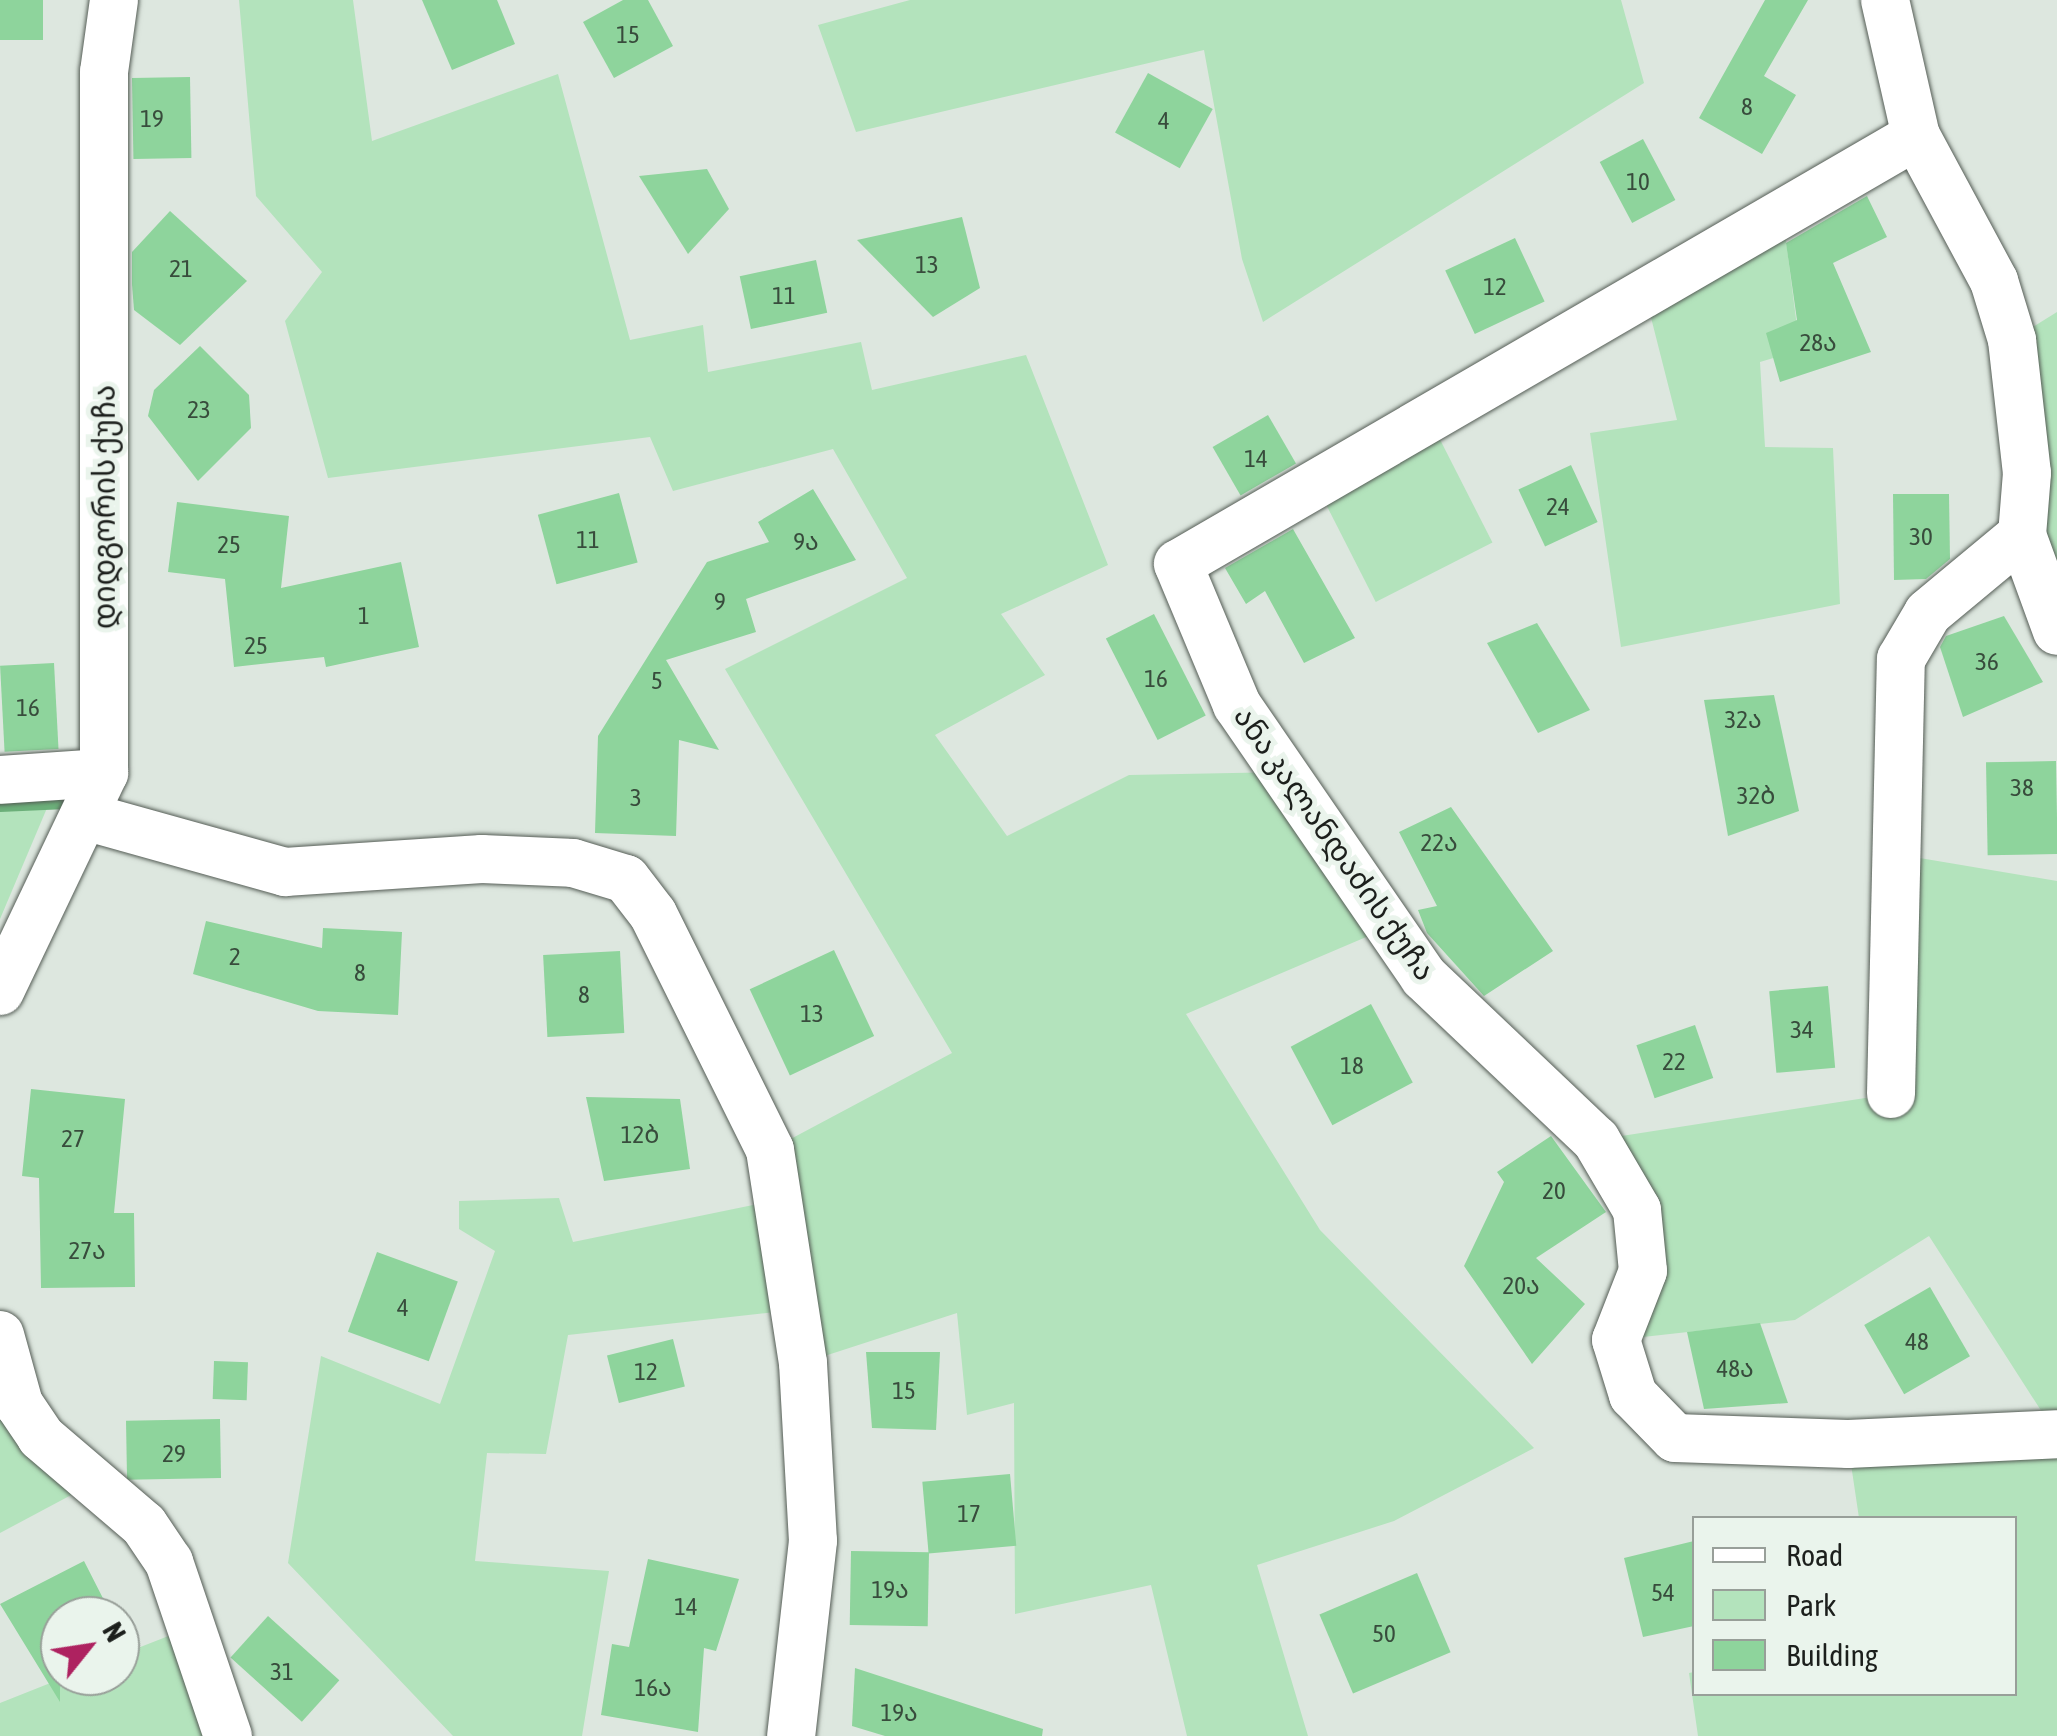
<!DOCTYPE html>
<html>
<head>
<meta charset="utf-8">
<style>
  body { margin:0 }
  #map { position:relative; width:2057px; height:1736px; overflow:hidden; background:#dde7df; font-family:"Asap Condensed","Noto Sans Georgian",sans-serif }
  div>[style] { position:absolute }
  .green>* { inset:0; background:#b3e3bc; transform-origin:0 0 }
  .stream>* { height:14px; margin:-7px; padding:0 7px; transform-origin:7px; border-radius:7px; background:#6cb07a }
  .building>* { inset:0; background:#8ed49c; transform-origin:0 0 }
  .roads { filter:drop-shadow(0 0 2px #555d56) drop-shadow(0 0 2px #555d56) }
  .minor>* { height:48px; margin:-24px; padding:0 24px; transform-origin:24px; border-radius:24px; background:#fff }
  span { translate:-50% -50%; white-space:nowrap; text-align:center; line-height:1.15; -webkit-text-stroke:10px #eaf4ec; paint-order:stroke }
  .number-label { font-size:25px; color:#384c3c }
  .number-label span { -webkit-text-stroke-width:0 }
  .street-label { font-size:30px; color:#1c1f1c }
  .legend { position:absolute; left:1692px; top:1516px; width:325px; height:180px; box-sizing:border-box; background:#eaf4ec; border:2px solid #989f99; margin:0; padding:12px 18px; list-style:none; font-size:30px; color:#1c1f1c }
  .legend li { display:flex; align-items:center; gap:20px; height:50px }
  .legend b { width:50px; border:2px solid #989f99 }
  .north { position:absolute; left:40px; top:1596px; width:100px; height:100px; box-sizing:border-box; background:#eaf4ec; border:2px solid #989f99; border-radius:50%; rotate:60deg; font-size:28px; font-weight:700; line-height:40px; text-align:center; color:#1c1f1c }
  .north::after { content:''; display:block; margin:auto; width:35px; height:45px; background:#ae2260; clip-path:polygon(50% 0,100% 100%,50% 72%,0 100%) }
</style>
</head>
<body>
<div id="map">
  <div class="green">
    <div style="clip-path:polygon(239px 0,353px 0,372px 141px,558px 74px,630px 340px,703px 325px,708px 372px,861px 342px,872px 390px,1026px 355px,1108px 565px,1001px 614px,1045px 675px,935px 735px,1007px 836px,1129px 775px,1291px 772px,1392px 926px,1186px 1014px,1320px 1230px,1534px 1448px,1394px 1521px,1257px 1565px,1308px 1736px,1187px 1736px,1151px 1585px,1015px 1614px,1014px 1403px,967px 1415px,957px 1313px,803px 1363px,794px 1310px,568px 1335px,546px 1454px,487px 1453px,475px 1561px,609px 1571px,582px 1736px,453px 1736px,288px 1563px,321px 1356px,440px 1404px,495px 1251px,459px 1229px,459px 1201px,559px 1198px,573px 1242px,777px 1200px,770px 1150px,952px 1053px,725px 669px,907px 578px,833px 449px,673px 491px,650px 437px,328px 478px,285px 321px,322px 272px,256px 196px)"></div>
    <div style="clip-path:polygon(910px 0,1621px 0,1644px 83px,1263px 322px,1242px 259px,1204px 50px,856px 132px,818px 25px)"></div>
    <div style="clip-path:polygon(1782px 210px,1800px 350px,1760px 362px,1765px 447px,1833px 448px,1840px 604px,1621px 647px,1590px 433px,1677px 420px,1644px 290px)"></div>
    <div style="clip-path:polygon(2057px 312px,2057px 569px,2035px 577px,2012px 340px)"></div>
    <div style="left:1428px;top:416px;width:142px;height:131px;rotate:63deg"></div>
    <div style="clip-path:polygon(0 806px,47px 808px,0 919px)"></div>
    <div style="clip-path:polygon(1896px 854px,2057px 881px,2057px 1736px,1698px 1736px,1689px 1673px,1694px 1672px,1694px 1694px,2014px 1694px,2014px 1518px,1859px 1518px,1848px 1444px,2056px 1434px,1929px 1236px,1795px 1320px,1616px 1340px,1643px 1270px,1596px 1140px,1891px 1094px)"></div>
    <div style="clip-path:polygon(0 1335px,90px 1485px,0 1533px)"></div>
    <div style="clip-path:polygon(194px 1626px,228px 1736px,0 1736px,0 1703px,68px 1676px,120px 1676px,120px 1655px)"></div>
  </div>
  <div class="stream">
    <div style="left:0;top:805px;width:67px;rotate:-2.6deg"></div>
  </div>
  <div class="building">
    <div style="left:0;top:0;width:43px;height:40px"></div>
    <div style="clip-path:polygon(422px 0,497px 0,515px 44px,452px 70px)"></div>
    <div style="clip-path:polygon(623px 0,648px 0,673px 46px,614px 78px,583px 22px)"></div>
    <div style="clip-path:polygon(1765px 0,1808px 0,1764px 76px,1796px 95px,1762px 154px,1699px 118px)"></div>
    <div style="left:1148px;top:73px;width:74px;height:68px;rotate:29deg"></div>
    <div style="left:190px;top:77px;width:81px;height:58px;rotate:89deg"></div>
    <div style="left:1643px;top:139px;width:69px;height:49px;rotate:62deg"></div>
    <div style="clip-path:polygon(707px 169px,729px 209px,688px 254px,639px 176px)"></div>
    <div style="clip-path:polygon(1867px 196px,1887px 237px,1833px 263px,1871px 352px,1780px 382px,1766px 333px,1797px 320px,1786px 243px)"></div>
    <div style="clip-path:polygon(170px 211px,247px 281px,180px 345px,134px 310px,132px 284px,132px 252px)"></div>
    <div style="clip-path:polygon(962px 217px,980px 288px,933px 317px,857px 240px)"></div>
    <div style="left:1515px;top:238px;width:70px;height:77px;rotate:65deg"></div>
    <div style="left:816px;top:260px;width:54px;height:78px;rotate:78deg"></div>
    <div style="clip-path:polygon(200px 346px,249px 395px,251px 428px,198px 481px,148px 416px,154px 390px)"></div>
    <div style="left:1268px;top:415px;width:56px;height:64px;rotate:60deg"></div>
    <div style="left:1571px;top:465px;width:63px;height:58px;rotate:65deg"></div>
    <div style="clip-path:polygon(813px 489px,856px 560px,746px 599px,756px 632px,666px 660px,719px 750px,679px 740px,676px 836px,595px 833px,598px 736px,707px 562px,769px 542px,758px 522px)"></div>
    <div style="left:619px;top:493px;width:72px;height:84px;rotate:75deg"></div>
    <div style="clip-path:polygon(1893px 494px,1949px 494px,1950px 559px,1926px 579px,1894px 580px)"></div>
    <div style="clip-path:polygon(177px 502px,289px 516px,281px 588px,401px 562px,419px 647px,326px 667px,324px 657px,234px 667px,225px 579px,168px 572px)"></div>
    <div style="clip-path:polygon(1293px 529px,1355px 638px,1304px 663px,1265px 591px,1246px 604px,1225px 568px)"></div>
    <div style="left:1154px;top:614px;width:114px;height:54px;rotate:63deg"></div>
    <div style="clip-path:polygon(2004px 616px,2043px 682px,1963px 717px,1940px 647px,1946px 636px)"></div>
    <div style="clip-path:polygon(1537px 623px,1590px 710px,1538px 733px,1487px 643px)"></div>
    <div style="left:54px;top:663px;width:86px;height:54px;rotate:87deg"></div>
    <div style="clip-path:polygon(1774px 695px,1799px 811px,1728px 836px,1704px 700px)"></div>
    <div style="left:2056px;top:761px;width:93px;height:70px;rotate:89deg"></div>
    <div style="clip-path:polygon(1451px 807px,1553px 951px,1484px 996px,1427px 933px,1418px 910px,1437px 906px,1399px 832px)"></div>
    <div style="clip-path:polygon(206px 921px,322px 948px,323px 928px,402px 932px,398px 1015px,318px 1011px,193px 974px)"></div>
    <div style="left:834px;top:950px;width:95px;height:93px;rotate:65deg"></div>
    <div style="left:620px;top:951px;width:82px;height:77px;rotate:87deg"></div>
    <div style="left:1828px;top:986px;width:82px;height:59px;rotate:85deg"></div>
    <div style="left:1371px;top:1004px;width:89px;height:91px;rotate:62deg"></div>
    <div style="left:1695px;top:1025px;width:56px;height:62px;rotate:71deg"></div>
    <div style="clip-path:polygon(31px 1089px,125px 1099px,114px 1213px,134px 1213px,135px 1287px,41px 1288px,39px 1178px,22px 1176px)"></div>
    <div style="clip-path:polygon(586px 1097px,680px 1099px,690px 1169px,604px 1181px)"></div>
    <div style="clip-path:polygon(1551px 1136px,1606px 1212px,1536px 1258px,1585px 1304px,1532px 1364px,1464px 1266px,1504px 1182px,1497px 1172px)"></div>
    <div style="left:377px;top:1252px;width:86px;height:85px;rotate:20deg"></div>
    <div style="left:1930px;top:1287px;width:80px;height:76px;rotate:60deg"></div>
    <div style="clip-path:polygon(1760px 1323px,1788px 1403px,1704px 1409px,1687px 1332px)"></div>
    <div style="left:673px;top:1339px;width:49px;height:68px;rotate:76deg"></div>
    <div style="clip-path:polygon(866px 1352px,940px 1352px,936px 1430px,872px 1428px)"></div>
    <div style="left:214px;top:1361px;width:34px;height:38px;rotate:2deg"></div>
    <div style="left:220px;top:1419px;width:59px;height:94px;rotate:89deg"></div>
    <div style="left:1010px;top:1474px;width:72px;height:88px;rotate:85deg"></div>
    <div style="clip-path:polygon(1694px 1541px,1694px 1626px,1643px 1637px,1624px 1558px)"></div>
    <div style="left:851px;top:1551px;width:78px;height:74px;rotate:1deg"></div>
    <div style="clip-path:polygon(648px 1559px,739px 1579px,716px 1651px,704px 1648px,698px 1732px,601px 1715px,612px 1644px,629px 1647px)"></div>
    <div style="clip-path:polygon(84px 1561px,112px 1616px,60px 1616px,60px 1702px,0 1604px)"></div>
    <div style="left:1417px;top:1573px;width:86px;height:106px;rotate:67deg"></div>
    <div style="left:268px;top:1616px;width:96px;height:56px;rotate:42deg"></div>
    <div style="clip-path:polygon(855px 1668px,1043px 1729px,1042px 1736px,885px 1736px,852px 1726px)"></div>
  </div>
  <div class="roads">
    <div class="minor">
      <div style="left:1885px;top:0;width:139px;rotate:77.2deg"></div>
      <div style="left:1916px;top:136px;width:165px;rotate:61.7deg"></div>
      <div style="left:1994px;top:281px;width:62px;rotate:73deg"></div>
      <div style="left:2012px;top:340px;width:134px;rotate:83.6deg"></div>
      <div style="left:2027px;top:473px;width:62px;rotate:94.6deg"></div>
      <div style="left:2022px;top:535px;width:102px;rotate:70deg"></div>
      <div style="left:1916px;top:136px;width:853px;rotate:149.89deg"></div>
      <div style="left:1178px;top:564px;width:153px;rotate:67.3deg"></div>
      <div style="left:1237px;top:705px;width:330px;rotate:55.5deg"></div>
      <div style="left:1424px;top:977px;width:237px;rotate:43.5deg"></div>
      <div style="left:1596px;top:1140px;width:81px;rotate:59.6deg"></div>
      <div style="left:1637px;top:1210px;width:61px;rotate:84.4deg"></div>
      <div style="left:1643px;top:1271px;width:74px;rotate:111.4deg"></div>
      <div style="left:1616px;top:1340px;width:58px;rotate:72.8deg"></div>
      <div style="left:1633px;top:1395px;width:60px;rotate:45.7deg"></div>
      <div style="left:1675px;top:1438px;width:173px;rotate:2deg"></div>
      <div style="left:1848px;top:1444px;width:209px;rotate:-2.7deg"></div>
      <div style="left:0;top:780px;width:104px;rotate:-3.9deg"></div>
      <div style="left:88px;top:817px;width:205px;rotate:15.6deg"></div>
      <div style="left:285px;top:872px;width:197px;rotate:-3.8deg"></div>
      <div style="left:482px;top:859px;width:91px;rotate:2.5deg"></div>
      <div style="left:573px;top:863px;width:55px;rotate:16.8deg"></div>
      <div style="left:626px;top:879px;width:44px;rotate:52.4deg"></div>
      <div style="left:653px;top:914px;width:263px;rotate:63.6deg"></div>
      <div style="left:770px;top:1150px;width:216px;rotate:81.2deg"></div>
      <div style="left:803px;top:1363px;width:178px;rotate:86.8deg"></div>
      <div style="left:813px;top:1541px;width:196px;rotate:96.4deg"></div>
      <div style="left:0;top:991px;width:242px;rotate:-64.5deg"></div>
      <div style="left:104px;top:773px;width:701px;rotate:-90deg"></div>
      <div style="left:104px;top:72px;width:73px;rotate:-82.1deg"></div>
      <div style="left:1891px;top:1094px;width:435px;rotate:-88.7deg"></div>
      <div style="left:1901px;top:659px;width:53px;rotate:-59.6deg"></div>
      <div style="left:1928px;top:613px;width:122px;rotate:-39.7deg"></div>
      <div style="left:0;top:1335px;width:72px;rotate:74.6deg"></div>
      <div style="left:19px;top:1404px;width:40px;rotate:56deg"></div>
      <div style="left:41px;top:1437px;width:135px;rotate:40.5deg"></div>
      <div style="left:144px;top:1525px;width:45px;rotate:56deg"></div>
      <div style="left:169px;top:1562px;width:184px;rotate:71.3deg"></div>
    </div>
  </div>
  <div class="number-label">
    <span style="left:628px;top:34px">15</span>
    <span style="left:1747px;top:106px">8</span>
    <span style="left:152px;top:118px">19</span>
    <span style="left:1164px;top:120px">4</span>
    <span style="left:1638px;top:181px">10</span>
    <span style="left:927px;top:264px">13</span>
    <span style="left:181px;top:268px">21</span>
    <span style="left:1495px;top:286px">12</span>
    <span style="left:784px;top:295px">11</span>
    <span style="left:1818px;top:342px">28ა</span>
    <span style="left:199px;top:409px">23</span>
    <span style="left:1256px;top:458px">14</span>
    <span style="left:1558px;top:506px">24</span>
    <span style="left:1921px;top:536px">30</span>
    <span style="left:588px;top:539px">11</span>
    <span style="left:806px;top:541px">9ა</span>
    <span style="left:229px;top:544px">25</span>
    <span style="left:720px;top:601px">9</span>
    <span style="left:364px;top:615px">1</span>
    <span style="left:256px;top:645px">25</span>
    <span style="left:1987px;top:661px">36</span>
    <span style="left:1156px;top:678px">16</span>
    <span style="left:657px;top:680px">5</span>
    <span style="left:28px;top:707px">16</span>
    <span style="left:1743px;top:719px">32ა</span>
    <span style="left:2022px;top:787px">38</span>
    <span style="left:1756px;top:795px">32ბ</span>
    <span style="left:636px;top:797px">3</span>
    <span style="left:1439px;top:842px">22ა</span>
    <span style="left:235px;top:956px">2</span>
    <span style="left:360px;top:972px">8</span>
    <span style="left:584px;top:994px">8</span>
    <span style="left:812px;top:1013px">13</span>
    <span style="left:1802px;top:1029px">34</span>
    <span style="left:1674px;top:1061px">22</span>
    <span style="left:1352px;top:1065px">18</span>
    <span style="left:640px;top:1134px">12ბ</span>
    <span style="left:73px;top:1138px">27</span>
    <span style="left:1554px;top:1190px">20</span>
    <span style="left:87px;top:1250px">27ა</span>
    <span style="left:1521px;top:1285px">20ა</span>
    <span style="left:403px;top:1307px">4</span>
    <span style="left:1917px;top:1341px">48</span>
    <span style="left:1735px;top:1368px">48ა</span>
    <span style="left:646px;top:1371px">12</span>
    <span style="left:904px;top:1390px">15</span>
    <span style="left:174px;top:1453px">29</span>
    <span style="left:969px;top:1513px">17</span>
    <span style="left:890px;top:1589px">19ა</span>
    <span style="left:1663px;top:1592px">54</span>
    <span style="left:686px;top:1606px">14</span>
    <span style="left:1384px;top:1633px">50</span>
    <span style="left:282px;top:1671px">31</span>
    <span style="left:653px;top:1687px">16ა</span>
    <span style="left:899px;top:1712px">19ა</span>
  </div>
  <div class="street-label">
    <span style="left:104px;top:507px;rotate:-90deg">დიდგორის ქუჩა</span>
    <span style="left:1335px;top:843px;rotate:55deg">ანა კალანდაძის ქუჩა</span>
  </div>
  <ul class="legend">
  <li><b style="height:12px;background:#fff"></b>Road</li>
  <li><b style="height:28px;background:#b3e3bc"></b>Park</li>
  <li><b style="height:28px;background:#8ed49c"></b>Building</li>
  </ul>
  <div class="north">N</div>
</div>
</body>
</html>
